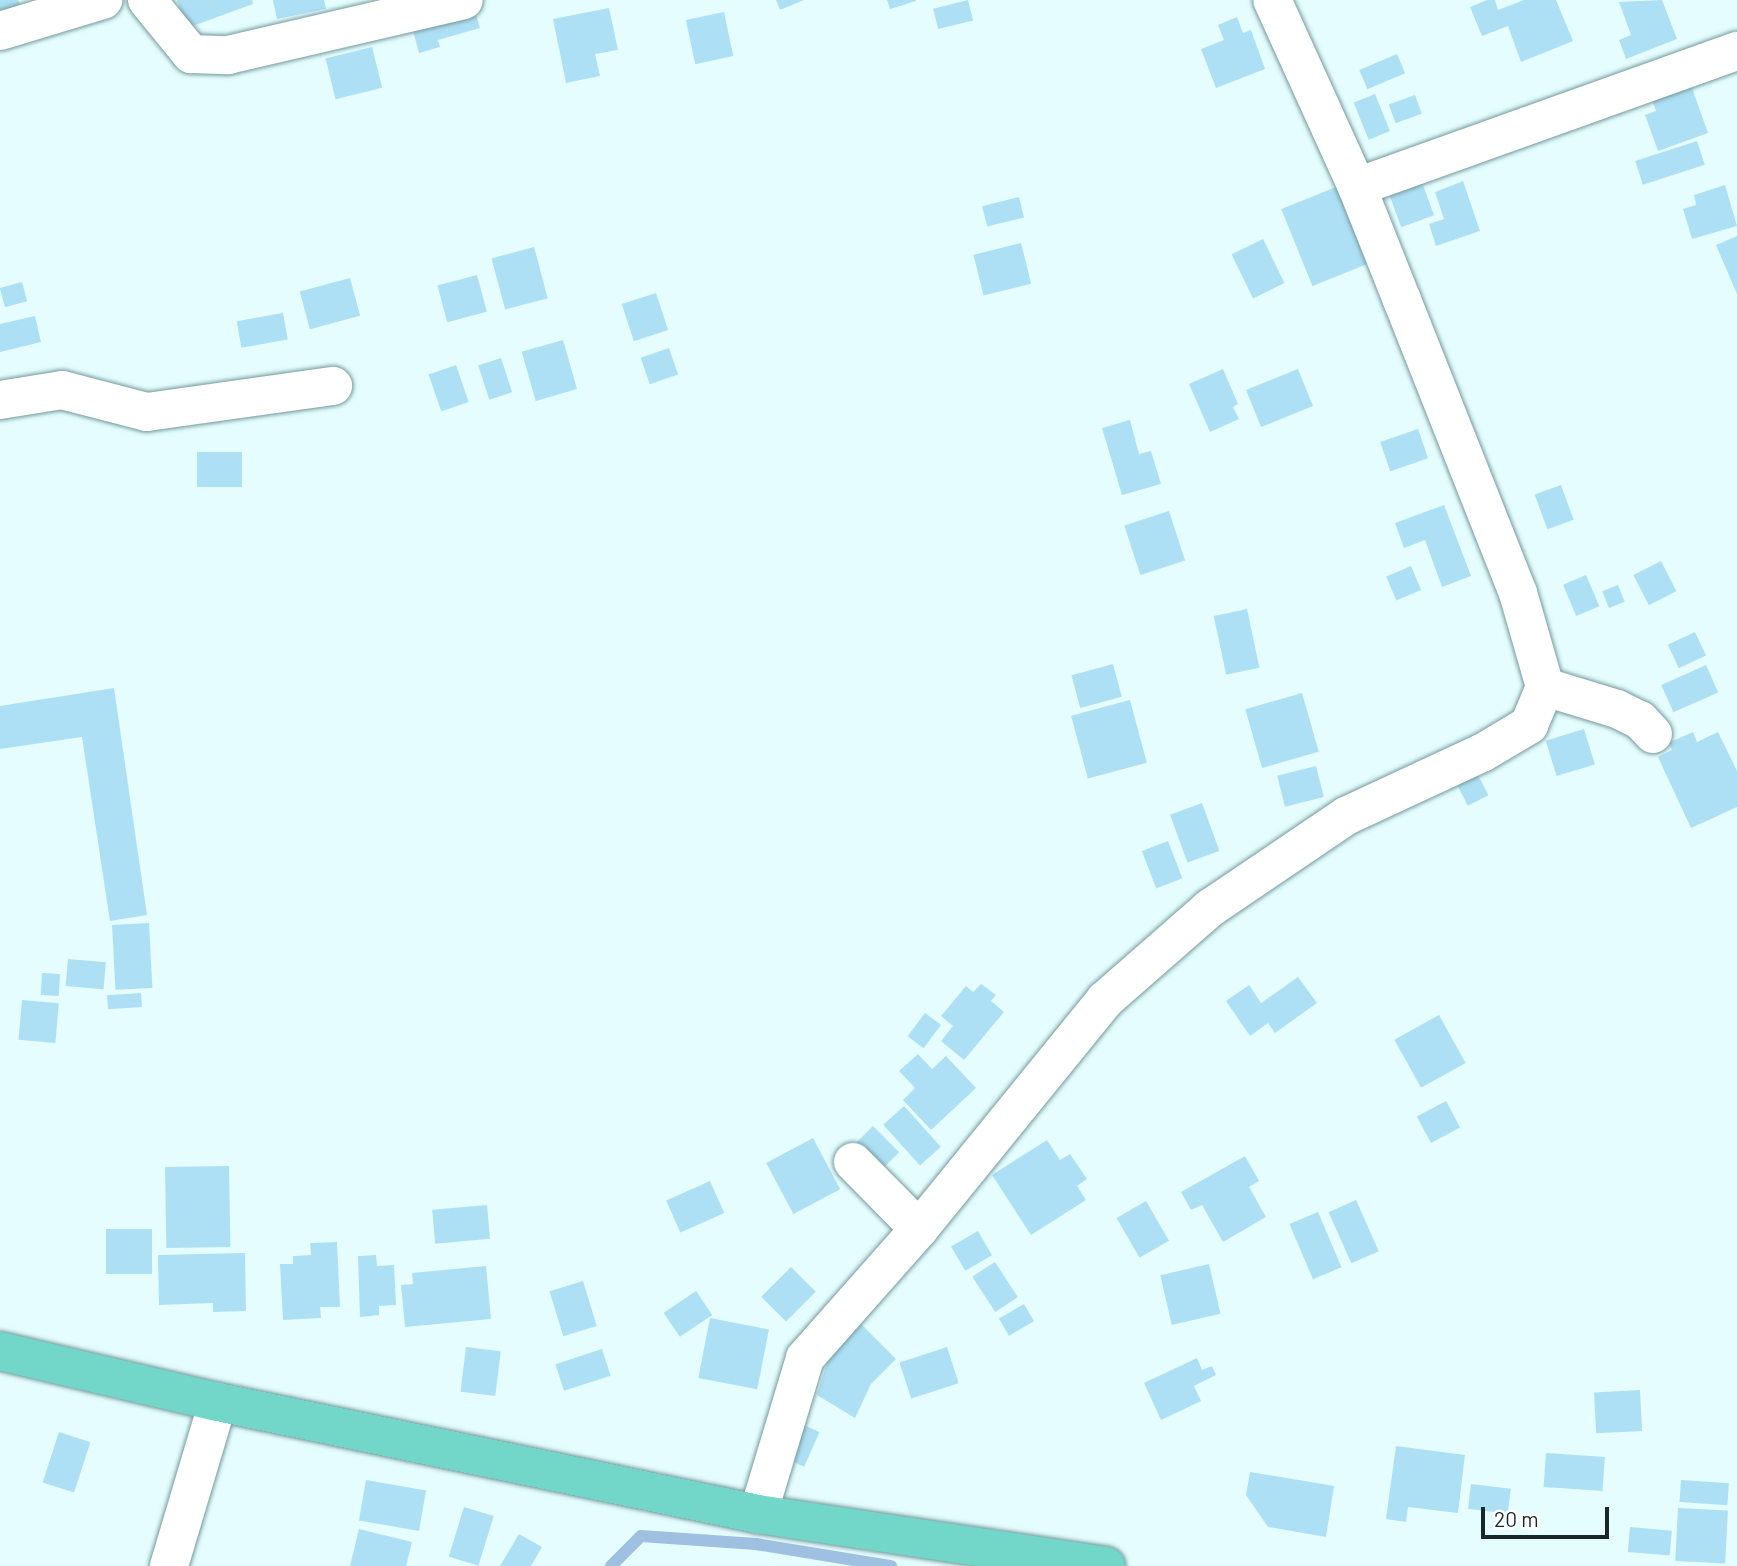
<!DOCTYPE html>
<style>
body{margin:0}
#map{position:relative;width:1737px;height:1566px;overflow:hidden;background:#e5fdfe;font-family:Barlow,sans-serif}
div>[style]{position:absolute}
.stream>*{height:12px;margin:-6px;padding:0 6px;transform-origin:6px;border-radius:6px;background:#9fc0e1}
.building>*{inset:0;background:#aee0f5;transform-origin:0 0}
.roads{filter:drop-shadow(0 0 2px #74999c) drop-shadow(0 0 2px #74999c)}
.minor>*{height:38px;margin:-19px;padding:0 19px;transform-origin:19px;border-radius:19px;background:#fff}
.major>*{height:38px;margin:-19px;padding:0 19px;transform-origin:19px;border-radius:19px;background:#72d7c9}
span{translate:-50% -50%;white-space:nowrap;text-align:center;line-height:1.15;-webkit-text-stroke:7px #fff;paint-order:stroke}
.scale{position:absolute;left:1481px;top:1507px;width:128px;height:32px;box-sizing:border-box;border:4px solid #182829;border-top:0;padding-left:9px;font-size:21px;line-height:24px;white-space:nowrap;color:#182829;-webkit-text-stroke:5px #fff;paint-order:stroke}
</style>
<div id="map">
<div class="stream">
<div style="left:611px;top:1566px;width:42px;rotate:-45deg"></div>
<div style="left:641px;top:1536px;width:115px;rotate:4deg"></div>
<div style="left:756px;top:1544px;width:137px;rotate:9.3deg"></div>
</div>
<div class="building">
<div style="clip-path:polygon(0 0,18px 0,20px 4px,0 15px)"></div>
<div style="clip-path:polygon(177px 0,252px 0,253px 4px,187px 28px)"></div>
<div style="clip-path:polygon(273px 0,324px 0,326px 9px,277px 19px)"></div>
<div style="clip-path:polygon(776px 0,804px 0,780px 10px)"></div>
<div style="clip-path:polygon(887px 0,916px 0,916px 1px,890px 9px)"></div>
<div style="left:968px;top:0;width:21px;height:36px;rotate:76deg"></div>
<div style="clip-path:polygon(1487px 0,1495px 0,1498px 10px,1524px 0,1556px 0,1573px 41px,1521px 62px,1508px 26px,1482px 36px,1470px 7px)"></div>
<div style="clip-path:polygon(1662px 0,1677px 39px,1626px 59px,1619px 40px,1631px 35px,1619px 2px)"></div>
<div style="clip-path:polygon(609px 8px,618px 50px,595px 54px,600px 76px,566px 83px,553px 19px)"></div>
<div style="clip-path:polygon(475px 11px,480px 28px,438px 40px,440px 47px,419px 53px,411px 23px)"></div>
<div style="left:724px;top:12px;width:45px;height:39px;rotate:78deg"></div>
<div style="clip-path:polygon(1237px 17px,1243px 33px,1251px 30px,1265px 69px,1216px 88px,1201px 49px,1224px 40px,1218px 25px)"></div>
<div style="left:372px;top:47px;width:42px;height:48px;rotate:76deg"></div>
<div style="left:1397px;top:54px;width:21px;height:41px;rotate:67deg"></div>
<div style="clip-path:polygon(1688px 77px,1708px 133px,1658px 151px,1645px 115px,1656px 111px,1649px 91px)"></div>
<div style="left:1375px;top:94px;width:40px;height:23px;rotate:68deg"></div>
<div style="left:1415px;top:95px;width:20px;height:28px;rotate:70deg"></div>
<div style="left:1697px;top:141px;width:25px;height:65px;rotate:72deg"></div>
<div style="left:1419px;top:174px;width:44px;height:35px;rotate:70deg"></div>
<div style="clip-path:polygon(1463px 181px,1480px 231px,1436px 246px,1429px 224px,1444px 219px,1435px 192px)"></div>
<div style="clip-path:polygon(1725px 185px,1737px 226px,1692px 239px,1683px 209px,1696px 205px,1694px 195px)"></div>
<div style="left:1336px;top:187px;width:83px;height:59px;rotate:68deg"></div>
<div style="left:1019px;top:197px;width:21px;height:38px;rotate:76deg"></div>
<div style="clip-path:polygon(1737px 236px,1737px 294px,1716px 245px)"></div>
<div style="left:1263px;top:239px;width:49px;height:35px;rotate:64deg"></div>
<div style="left:1021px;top:243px;width:42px;height:49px;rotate:76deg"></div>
<div style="left:534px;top:247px;width:53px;height:44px;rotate:75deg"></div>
<div style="left:477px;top:275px;width:38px;height:41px;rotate:75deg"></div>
<div style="left:350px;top:278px;width:39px;height:52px;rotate:75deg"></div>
<div style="left:22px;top:282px;width:20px;height:23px;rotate:75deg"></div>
<div style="left:656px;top:293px;width:39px;height:36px;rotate:72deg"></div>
<div style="left:283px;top:313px;width:27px;height:47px;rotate:80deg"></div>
<div style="clip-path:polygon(35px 316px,41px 342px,0 352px,0 324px)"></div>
<div style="left:563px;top:340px;width:51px;height:43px;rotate:74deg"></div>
<div style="left:669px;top:348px;width:28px;height:30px;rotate:71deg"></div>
<div style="left:501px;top:358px;width:36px;height:24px;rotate:72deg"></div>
<div style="left:456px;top:365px;width:39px;height:29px;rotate:71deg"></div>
<div style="clip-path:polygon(1223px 369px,1238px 404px,1233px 407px,1239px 419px,1210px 432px,1189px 384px)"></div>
<div style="left:1298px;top:369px;width:40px;height:56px;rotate:68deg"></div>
<div style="clip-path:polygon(1130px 420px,1139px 454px,1151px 451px,1161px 484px,1122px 495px,1102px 428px)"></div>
<div style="left:1418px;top:429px;width:31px;height:40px;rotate:71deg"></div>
<div style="left:242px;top:452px;width:35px;height:45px;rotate:90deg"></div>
<div style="left:1561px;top:485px;width:37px;height:28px;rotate:70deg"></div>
<div style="clip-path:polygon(1444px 505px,1471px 576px,1442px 587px,1425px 540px,1404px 548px,1395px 523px)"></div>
<div style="left:1169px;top:511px;width:52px;height:47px;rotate:72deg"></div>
<div style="left:1661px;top:561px;width:34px;height:31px;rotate:63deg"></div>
<div style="left:1411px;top:566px;width:26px;height:27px;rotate:67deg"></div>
<div style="left:1586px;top:575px;width:34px;height:25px;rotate:67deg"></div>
<div style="left:1618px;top:585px;width:18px;height:17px;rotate:68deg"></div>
<div style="left:1247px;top:609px;width:60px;height:34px;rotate:78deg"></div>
<div style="left:1695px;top:632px;width:26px;height:30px;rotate:65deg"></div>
<div style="left:1113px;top:664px;width:34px;height:43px;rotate:75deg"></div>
<div style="left:1706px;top:665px;width:30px;height:49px;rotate:66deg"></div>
<div style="clip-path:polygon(114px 688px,147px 915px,110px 921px,82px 737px,0 749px,0 706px)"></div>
<div style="left:1302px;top:693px;width:61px;height:59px;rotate:74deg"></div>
<div style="left:1130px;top:700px;width:65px;height:61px;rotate:75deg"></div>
<div style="left:1584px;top:729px;width:37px;height:40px;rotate:73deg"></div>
<div style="clip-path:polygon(1693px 732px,1697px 742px,1718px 732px,1737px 771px,1737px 807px,1691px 828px,1658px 757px,1672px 750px,1668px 743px)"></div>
<div style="left:1316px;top:766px;width:32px;height:40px;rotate:76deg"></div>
<div style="left:1477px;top:773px;width:25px;height:23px;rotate:63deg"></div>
<div style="left:1202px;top:803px;width:51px;height:34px;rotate:70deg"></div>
<div style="left:1168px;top:841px;width:40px;height:28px;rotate:69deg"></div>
<div style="left:149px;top:923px;width:65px;height:37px;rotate:87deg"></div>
<div style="left:68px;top:959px;width:38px;height:27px;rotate:5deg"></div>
<div style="left:42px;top:973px;width:18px;height:22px;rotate:3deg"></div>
<div style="clip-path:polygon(1298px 977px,1317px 1003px,1275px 1033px,1268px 1023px,1250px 1036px,1226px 1001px,1249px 985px,1261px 1003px)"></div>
<div style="clip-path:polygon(981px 984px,996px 995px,991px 1001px,1004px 1012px,964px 1060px,941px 1041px,953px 1026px,941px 1016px,966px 986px,973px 992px)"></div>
<div style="left:141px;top:993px;width:14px;height:34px;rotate:86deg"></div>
<div style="left:22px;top:1000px;width:37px;height:40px;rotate:5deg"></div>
<div style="left:925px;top:1013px;width:20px;height:29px;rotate:37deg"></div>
<div style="left:1439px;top:1015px;width:55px;height:51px;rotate:61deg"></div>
<div style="clip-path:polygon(918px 1054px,932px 1069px,946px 1056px,976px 1088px,931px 1130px,903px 1100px,915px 1088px,899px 1071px)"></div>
<div style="left:1446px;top:1101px;width:30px;height:33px;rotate:62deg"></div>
<div style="left:904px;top:1106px;width:55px;height:28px;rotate:48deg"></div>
<div style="left:873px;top:1126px;width:37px;height:31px;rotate:45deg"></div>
<div style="left:813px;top:1138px;width:58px;height:53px;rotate:62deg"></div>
<div style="clip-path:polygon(1047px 1140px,1060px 1160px,1070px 1154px,1087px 1179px,1077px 1186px,1086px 1200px,1031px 1235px,992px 1175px)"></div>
<div style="clip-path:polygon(1245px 1156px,1259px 1181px,1249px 1187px,1266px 1217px,1223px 1242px,1202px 1205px,1191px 1210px,1181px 1192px)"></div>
<div style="left:229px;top:1166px;width:81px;height:64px;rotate:89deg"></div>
<div style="left:710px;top:1181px;width:35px;height:48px;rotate:66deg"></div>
<div style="left:1356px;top:1200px;width:56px;height:30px;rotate:66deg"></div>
<div style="left:1146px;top:1201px;width:46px;height:34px;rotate:60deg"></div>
<div style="left:487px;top:1205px;width:34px;height:55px;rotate:85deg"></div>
<div style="left:1318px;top:1212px;width:60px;height:31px;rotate:67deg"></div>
<div style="left:106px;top:1229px;width:46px;height:45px"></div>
<div style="left:978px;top:1231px;width:28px;height:31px;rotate:60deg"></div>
<div style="clip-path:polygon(337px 1242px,340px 1307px,320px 1307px,321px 1318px,283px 1320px,280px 1264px,293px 1264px,293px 1256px,311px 1255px,310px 1243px)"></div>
<div style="clip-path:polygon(245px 1253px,246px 1311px,213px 1312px,213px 1303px,159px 1305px,158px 1255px)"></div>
<div style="clip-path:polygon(376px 1255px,377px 1266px,394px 1265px,396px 1305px,379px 1306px,379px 1315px,360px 1317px,358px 1256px)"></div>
<div style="left:995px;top:1262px;width:42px;height:27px;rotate:57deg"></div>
<div style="left:1209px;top:1264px;width:51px;height:50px;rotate:77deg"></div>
<div style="clip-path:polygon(486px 1266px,491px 1319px,405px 1327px,401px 1285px,413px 1284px,412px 1273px)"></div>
<div style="left:791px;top:1267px;width:35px;height:42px;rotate:45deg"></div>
<div style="left:583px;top:1281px;width:47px;height:35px;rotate:73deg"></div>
<div style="left:696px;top:1291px;width:29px;height:39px;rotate:56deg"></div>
<div style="left:1024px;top:1304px;width:20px;height:29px;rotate:60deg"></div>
<div style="left:710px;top:1318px;width:60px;height:61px;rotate:11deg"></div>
<div style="clip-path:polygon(861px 1324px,896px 1359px,871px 1384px,855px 1418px,817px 1395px,828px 1360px)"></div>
<div style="left:466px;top:1347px;width:35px;height:45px;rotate:7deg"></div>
<div style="left:947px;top:1347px;width:38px;height:50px;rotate:72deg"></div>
<div style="left:602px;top:1349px;width:28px;height:49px;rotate:72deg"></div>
<div style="clip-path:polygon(1197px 1358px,1202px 1370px,1212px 1366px,1216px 1375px,1194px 1386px,1201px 1401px,1161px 1420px,1144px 1383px)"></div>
<div style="left:1640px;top:1390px;width:41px;height:46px;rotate:87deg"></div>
<div style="left:804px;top:1425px;width:17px;height:38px;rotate:24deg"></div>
<div style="left:59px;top:1432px;width:33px;height:53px;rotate:18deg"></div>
<div style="clip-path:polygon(1396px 1446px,1465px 1455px,1458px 1513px,1408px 1507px,1406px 1522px,1386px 1519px)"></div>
<div style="left:1546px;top:1453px;width:59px;height:34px;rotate:4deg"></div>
<div style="clip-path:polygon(1250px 1472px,1334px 1486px,1326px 1537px,1268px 1527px,1246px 1495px)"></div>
<div style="left:366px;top:1480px;width:61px;height:41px;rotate:10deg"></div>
<div style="left:1681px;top:1480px;width:48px;height:22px;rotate:4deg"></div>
<div style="left:1471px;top:1484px;width:40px;height:25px;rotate:7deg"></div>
<div style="left:464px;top:1507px;width:31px;height:52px;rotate:17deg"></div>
<div style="left:1678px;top:1508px;width:50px;height:53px;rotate:3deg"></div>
<div style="left:1630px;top:1527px;width:42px;height:25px;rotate:5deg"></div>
<div style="clip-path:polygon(359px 1529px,412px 1542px,406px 1566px,350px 1566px)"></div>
<div style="clip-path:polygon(519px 1534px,542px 1547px,531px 1566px,500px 1566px)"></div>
</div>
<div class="roads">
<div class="minor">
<div style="left:147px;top:0;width:70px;rotate:50.8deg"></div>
<div style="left:191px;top:54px;width:37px;rotate:2deg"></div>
<div style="left:228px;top:55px;width:242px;rotate:-13.1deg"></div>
<div style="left:0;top:31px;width:108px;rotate:-16.8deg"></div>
<div style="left:1357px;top:187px;width:404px;rotate:-19.7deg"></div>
<div style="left:0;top:400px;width:63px;rotate:-9.2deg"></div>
<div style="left:62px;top:390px;width:88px;rotate:14.5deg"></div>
<div style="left:147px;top:412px;width:188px;rotate:-8deg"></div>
<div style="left:1545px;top:687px;width:75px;rotate:17deg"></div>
<div style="left:1617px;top:709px;width:25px;rotate:26deg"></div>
<div style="left:1640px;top:720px;width:19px;rotate:47deg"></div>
<div style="left:853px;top:1162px;width:94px;rotate:45.4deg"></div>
<div style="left:758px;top:1514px;width:163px;rotate:-73.2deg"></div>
<div style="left:805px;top:1358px;width:172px;rotate:-48.5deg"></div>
<div style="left:919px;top:1229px;width:295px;rotate:-50.9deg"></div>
<div style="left:1105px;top:1000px;width:140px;rotate:-41.2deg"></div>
<div style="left:1210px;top:908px;width:164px;rotate:-34.1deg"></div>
<div style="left:1346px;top:816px;width:150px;rotate:-24.9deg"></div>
<div style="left:1482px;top:753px;width:55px;rotate:-30.8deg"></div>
<div style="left:1529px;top:725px;width:41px;rotate:-67.2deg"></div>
<div style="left:1545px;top:687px;width:98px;rotate:-106deg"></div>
<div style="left:1518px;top:593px;width:315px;rotate:-111.6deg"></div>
<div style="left:1402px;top:300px;width:122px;rotate:-111.7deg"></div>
<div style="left:1357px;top:187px;width:205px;rotate:-114.4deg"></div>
<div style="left:169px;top:1566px;width:171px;rotate:-73.4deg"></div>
</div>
<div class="major">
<div style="left:0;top:1351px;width:224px;rotate:13.2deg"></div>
<div style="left:218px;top:1402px;width:551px;rotate:11.72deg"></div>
<div style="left:758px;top:1514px;width:352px;rotate:8.5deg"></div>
</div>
</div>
<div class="scale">20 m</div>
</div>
